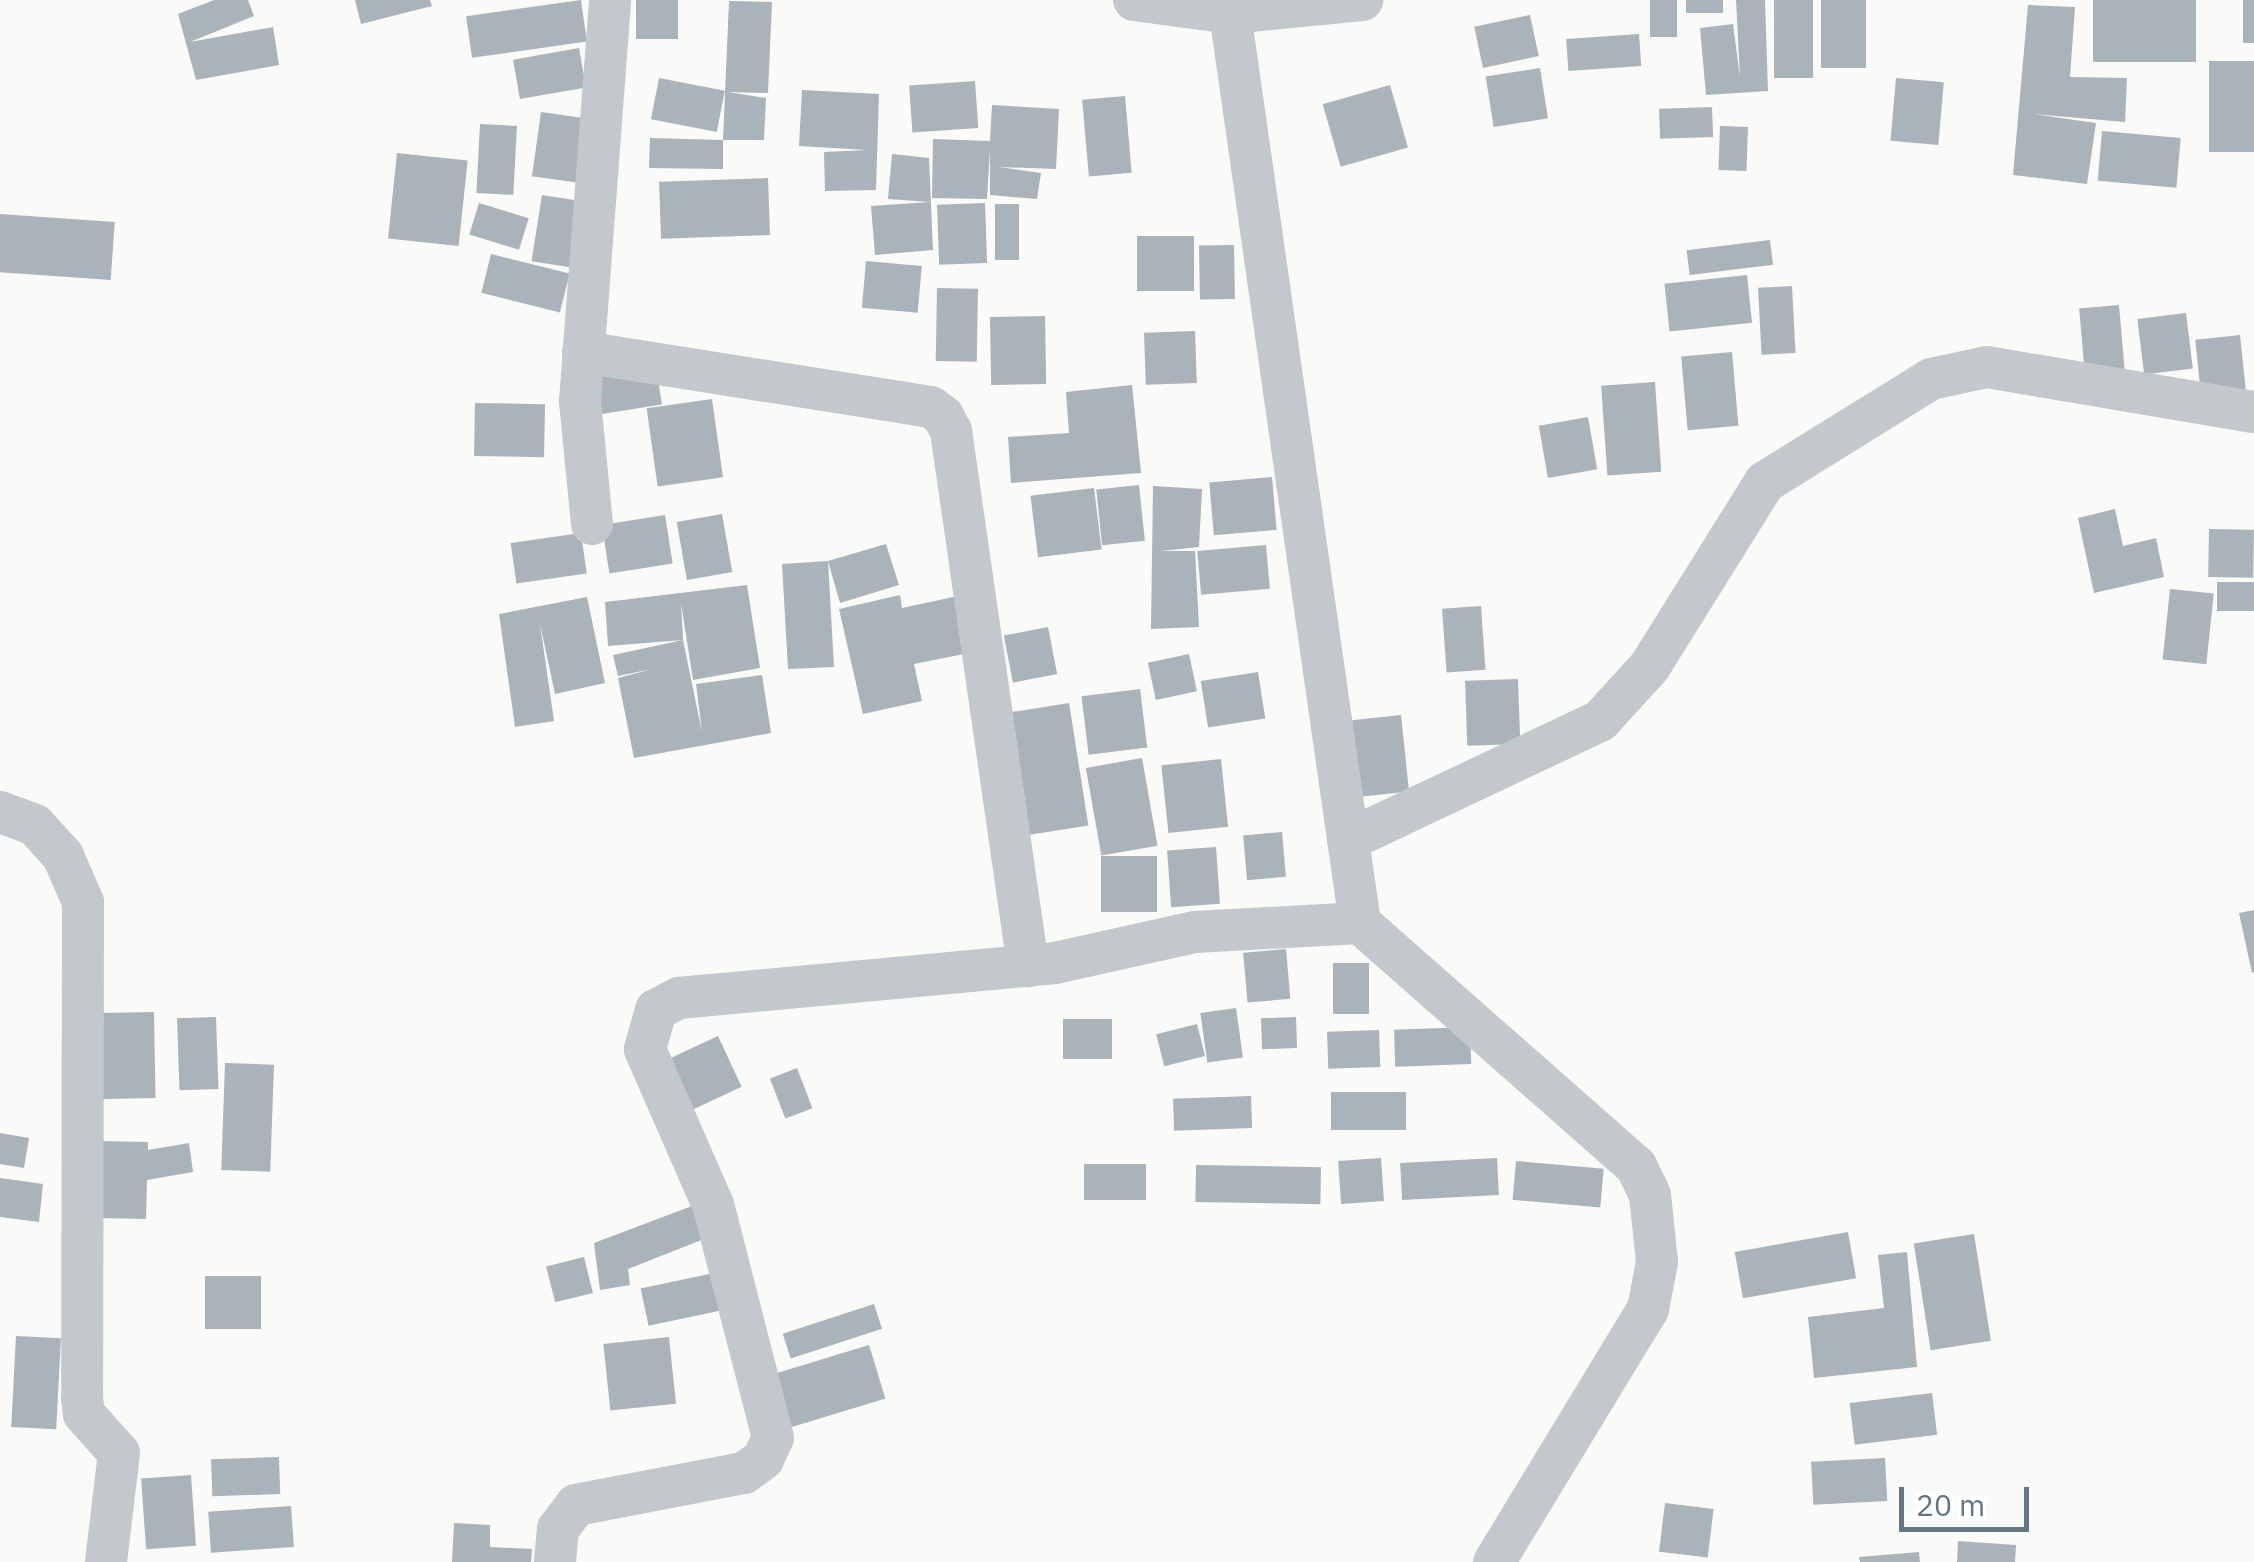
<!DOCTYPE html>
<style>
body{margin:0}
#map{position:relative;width:2254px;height:1562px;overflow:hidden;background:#fafaf8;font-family:"IBM Plex Sans",sans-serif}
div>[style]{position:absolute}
.building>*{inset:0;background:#aab3b9;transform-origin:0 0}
.minor>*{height:42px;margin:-21px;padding:0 21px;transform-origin:21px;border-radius:21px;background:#c3c8cc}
span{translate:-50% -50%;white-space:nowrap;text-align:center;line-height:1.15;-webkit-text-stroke:10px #fff;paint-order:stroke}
.scale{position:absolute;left:1899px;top:1487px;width:130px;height:45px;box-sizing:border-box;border:5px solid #657683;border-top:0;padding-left:12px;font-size:30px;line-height:35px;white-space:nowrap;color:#657683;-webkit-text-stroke:8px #fff;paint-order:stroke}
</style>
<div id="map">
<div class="building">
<div style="clip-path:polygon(214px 0,248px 0,254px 16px,190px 42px,273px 27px,279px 65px,196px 80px,178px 14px)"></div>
<div style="clip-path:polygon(355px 0,430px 0,432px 6px,361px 24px)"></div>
<div style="left:581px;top:0;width:42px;height:116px;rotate:82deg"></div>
<div style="left:636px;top:0;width:42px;height:39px"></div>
<div style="left:1650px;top:0;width:27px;height:37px"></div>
<div style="left:1686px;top:0;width:37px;height:13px"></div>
<div style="clip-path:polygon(1736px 0,1765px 0,1768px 91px,1706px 95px,1700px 28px,1733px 24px,1740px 78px)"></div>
<div style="left:1774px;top:0;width:39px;height:78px"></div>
<div style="left:1821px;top:0;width:45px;height:68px"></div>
<div style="left:2093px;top:0;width:103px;height:62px"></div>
<div style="left:2243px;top:0;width:11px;height:43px"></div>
<div style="clip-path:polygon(729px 1px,772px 2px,768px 93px,728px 92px,766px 98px,764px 140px,723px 140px,723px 169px,649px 168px,650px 138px,723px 140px)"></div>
<div style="clip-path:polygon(2028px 5px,2075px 7px,2070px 77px,2127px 78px,2125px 122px,2033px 114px,2096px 123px,2087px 184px,2013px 175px)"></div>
<div style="left:1530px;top:15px;width:42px;height:57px;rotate:78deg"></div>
<div style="left:1639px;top:34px;width:32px;height:73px;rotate:86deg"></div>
<div style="left:579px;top:48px;width:40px;height:67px;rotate:80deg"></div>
<div style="left:2254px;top:61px;width:91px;height:45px;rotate:90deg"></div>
<div style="left:1540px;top:68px;width:51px;height:55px;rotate:81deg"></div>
<div style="left:659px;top:78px;width:67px;height:42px;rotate:11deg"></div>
<div style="left:1896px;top:78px;width:48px;height:63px;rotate:5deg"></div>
<div style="left:975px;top:81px;width:47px;height:66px;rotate:86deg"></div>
<div style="left:1390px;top:85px;width:65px;height:70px;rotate:74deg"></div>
<div style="clip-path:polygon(802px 90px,879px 94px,876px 190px,825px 191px,824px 152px,867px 150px,799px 146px)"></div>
<div style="left:1125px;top:96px;width:77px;height:43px;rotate:85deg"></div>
<div style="clip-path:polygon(992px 105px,1059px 109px,1056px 169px,999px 167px,1041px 173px,1037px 199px,990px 195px,990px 149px,987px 199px,932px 198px,933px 139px,990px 141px)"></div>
<div style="left:1712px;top:107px;width:30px;height:53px;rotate:88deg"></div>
<div style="left:541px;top:112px;width:52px;height:65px;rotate:8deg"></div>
<div style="left:480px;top:124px;width:37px;height:69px;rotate:3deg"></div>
<div style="left:1720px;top:126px;width:28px;height:44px;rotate:2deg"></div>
<div style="left:2102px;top:131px;width:79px;height:50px;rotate:5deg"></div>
<div style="left:397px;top:153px;width:71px;height:86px;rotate:6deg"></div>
<div style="clip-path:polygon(892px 154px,929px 158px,933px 250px,875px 255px,871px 206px,930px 202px,888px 199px)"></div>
<div style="left:768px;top:178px;width:57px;height:109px;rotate:88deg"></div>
<div style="left:542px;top:195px;width:39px;height:67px;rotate:9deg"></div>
<div style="left:479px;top:203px;width:52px;height:33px;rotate:17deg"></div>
<div style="left:985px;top:203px;width:60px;height:48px;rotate:88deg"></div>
<div style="left:1019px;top:204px;width:56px;height:24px;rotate:90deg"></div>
<div style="left:0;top:214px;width:115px;height:58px;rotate:4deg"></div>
<div style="left:1137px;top:236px;width:57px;height:55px"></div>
<div style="left:1770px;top:240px;width:25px;height:84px;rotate:83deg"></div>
<div style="left:1234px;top:245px;width:54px;height:35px;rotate:89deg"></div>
<div style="left:491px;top:254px;width:81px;height:40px;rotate:14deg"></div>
<div style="left:866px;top:261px;width:56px;height:47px;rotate:5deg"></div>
<div style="left:1747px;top:275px;width:48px;height:83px;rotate:84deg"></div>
<div style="left:1792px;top:286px;width:67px;height:34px;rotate:87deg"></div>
<div style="left:937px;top:288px;width:41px;height:73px;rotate:1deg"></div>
<div style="left:2119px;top:305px;width:67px;height:40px;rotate:85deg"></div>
<div style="left:2186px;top:313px;width:56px;height:49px;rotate:83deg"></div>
<div style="left:1045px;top:316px;width:68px;height:55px;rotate:89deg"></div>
<div style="left:1195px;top:331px;width:52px;height:51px;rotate:88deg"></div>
<div style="left:2240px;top:335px;width:59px;height:45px;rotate:84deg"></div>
<div style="left:1732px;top:352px;width:74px;height:51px;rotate:85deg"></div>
<div style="left:656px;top:367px;width:38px;height:69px;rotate:81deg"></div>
<div style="left:1655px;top:382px;width:90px;height:54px;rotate:86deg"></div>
<div style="clip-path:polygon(1132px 385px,1141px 473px,1011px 483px,1008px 437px,1069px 433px,1066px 392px)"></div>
<div style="left:712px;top:399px;width:79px;height:66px;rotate:82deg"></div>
<div style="left:475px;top:403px;width:70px;height:53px;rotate:1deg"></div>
<div style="left:1588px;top:417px;width:53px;height:50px;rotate:80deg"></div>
<div style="left:1272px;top:477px;width:53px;height:63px;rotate:85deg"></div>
<div style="left:1139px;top:485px;width:56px;height:43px;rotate:84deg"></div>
<div style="clip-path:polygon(1153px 486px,1202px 489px,1199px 547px,1161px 551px,1195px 551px,1199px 627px,1151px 629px)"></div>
<div style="left:1094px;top:488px;width:62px;height:64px;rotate:83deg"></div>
<div style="clip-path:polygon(2115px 509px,2123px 546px,2156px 538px,2164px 577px,2094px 593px,2078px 518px)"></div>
<div style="left:722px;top:514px;width:59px;height:46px;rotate:80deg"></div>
<div style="left:665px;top:515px;width:49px;height:64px;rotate:81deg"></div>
<div style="left:2209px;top:529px;width:45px;height:48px;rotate:1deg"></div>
<div style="left:581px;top:533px;width:41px;height:71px;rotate:82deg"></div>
<div style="clip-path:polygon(886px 544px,899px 585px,840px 603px,828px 561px,834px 667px,788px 669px,782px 564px,828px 561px)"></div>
<div style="left:1266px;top:545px;width:44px;height:69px;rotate:85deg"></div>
<div style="left:2254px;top:582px;width:29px;height:37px;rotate:90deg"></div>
<div style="clip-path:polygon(747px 585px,760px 668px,693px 680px,681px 603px,683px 640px,702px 732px,696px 684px,762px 675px,771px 733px,634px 758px,618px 678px,652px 669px,618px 676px,613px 655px,683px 640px,608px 646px,605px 602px)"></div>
<div style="left:2170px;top:589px;width:44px;height:71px;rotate:6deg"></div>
<div style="clip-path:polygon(900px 595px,902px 608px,958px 596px,969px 653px,914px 664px,922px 701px,863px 714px,839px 609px)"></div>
<div style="clip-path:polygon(587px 597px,605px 683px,555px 694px,540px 624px,554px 721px,515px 727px,499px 614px)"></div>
<div style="left:1481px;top:606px;width:64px;height:39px;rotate:86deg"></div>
<div style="left:1048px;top:627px;width:48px;height:45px;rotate:79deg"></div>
<div style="left:1189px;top:654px;width:38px;height:42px;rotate:78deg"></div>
<div style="left:1258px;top:672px;width:47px;height:58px;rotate:81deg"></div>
<div style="left:1518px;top:679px;width:65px;height:53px;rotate:88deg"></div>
<div style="left:1140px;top:689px;width:59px;height:59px;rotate:83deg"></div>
<div style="left:1069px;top:703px;width:124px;height:61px;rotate:81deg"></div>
<div style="left:1401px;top:715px;width:77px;height:54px;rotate:84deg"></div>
<div style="left:1142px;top:758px;width:89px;height:57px;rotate:80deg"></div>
<div style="left:1221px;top:759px;width:68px;height:60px;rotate:84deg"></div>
<div style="left:1282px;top:832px;width:45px;height:39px;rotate:85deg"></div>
<div style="left:1216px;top:847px;width:57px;height:49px;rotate:86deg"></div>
<div style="left:1157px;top:856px;width:56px;height:56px;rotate:90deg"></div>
<div style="clip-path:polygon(2254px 910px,2254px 972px,2252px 973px,2239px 913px)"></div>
<div style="left:1286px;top:949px;width:50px;height:43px;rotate:85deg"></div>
<div style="left:1333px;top:963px;width:36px;height:51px"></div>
<div style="left:1236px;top:1008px;width:50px;height:36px;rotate:82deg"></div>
<div style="left:154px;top:1012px;width:86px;height:53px;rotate:89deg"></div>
<div style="left:216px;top:1017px;width:72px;height:39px;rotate:88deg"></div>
<div style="left:1296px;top:1017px;width:31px;height:35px;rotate:88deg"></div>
<div style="left:1112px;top:1019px;width:40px;height:49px;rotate:90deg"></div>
<div style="left:1197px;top:1024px;width:33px;height:42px;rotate:76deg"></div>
<div style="left:1470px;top:1027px;width:37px;height:76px;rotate:88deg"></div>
<div style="left:1379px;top:1030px;width:37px;height:52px;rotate:88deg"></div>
<div style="left:718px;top:1036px;width:56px;height:61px;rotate:65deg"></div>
<div style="left:225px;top:1063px;width:49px;height:107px;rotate:2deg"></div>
<div style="left:797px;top:1068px;width:43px;height:29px;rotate:69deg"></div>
<div style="left:1406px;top:1092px;width:38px;height:75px;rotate:90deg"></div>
<div style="left:1251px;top:1096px;width:32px;height:78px;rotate:88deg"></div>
<div style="clip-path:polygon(0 1133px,29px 1138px,24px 1168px,0 1164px)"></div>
<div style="clip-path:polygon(98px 1141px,148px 1142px,148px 1150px,189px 1143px,193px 1172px,147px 1180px,146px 1219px,96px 1218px)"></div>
<div style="left:1381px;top:1158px;width:43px;height:43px;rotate:86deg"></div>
<div style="left:1497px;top:1158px;width:37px;height:97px;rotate:87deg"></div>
<div style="left:1516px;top:1161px;width:88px;height:39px;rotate:5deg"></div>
<div style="left:1084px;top:1164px;width:62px;height:36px"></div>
<div style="left:1196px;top:1165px;width:125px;height:37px;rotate:1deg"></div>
<div style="clip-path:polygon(0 1178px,43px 1184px,39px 1222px,0 1217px)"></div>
<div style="clip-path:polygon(692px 1206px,704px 1239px,628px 1269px,630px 1285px,600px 1290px,594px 1243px)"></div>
<div style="left:1848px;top:1232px;width:47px;height:115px;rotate:80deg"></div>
<div style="left:1974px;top:1234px;width:108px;height:61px;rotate:81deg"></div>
<div style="clip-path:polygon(1907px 1252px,1917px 1367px,1814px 1378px,1808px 1317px,1884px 1308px,1878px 1255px)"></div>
<div style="left:584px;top:1257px;width:37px;height:39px;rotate:76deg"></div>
<div style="left:714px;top:1273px;width:38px;height:75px;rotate:78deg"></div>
<div style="left:205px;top:1276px;width:56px;height:53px"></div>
<div style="left:874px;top:1304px;width:26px;height:96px;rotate:72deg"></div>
<div style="left:16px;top:1336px;width:45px;height:91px;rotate:3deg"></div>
<div style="left:669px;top:1337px;width:67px;height:66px;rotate:84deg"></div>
<div style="left:869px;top:1345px;width:56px;height:102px;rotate:73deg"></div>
<div style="left:1932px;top:1393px;width:42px;height:83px;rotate:83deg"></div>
<div style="left:279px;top:1457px;width:37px;height:68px;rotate:88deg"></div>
<div style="left:1885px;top:1458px;width:43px;height:74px;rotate:87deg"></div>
<div style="left:191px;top:1475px;width:71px;height:50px;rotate:86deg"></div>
<div style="left:1665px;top:1503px;width:49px;height:49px;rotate:7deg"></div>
<div style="left:291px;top:1506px;width:41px;height:83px;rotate:86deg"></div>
<div style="clip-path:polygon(454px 1523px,490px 1525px,490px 1547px,532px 1549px,531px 1562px,452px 1562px)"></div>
<div style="clip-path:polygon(1958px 1541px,2016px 1545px,2015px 1562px,1957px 1562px)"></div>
<div style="clip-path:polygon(1919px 1552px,1920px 1562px,1860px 1562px,1859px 1557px)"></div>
</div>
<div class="minor">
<div style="left:1134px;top:0;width:97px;rotate:7.7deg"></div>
<div style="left:1230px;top:13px;width:133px;rotate:-5.6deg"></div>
<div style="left:1230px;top:13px;width:919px;rotate:81.87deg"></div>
<div style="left:1360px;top:923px;width:368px;rotate:41.4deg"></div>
<div style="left:1636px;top:1166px;width:32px;rotate:64deg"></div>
<div style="left:1650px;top:1195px;width:67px;rotate:84deg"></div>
<div style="left:1657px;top:1262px;width:48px;rotate:100.8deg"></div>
<div style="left:1648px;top:1309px;width:296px;rotate:121.3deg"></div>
<div style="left:583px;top:352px;width:352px;rotate:9deg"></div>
<div style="left:931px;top:407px;width:15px;rotate:37deg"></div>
<div style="left:943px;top:416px;width:17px;rotate:62deg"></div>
<div style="left:951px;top:431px;width:541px;rotate:81.81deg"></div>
<div style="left:592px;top:524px;width:124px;rotate:-95.6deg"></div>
<div style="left:580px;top:401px;width:402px;rotate:-85.7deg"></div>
<div style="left:0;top:812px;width:37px;rotate:20deg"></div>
<div style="left:35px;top:825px;width:42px;rotate:47.9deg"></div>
<div style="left:63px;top:856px;width:50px;rotate:66.5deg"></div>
<div style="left:83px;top:902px;width:496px;rotate:90.1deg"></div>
<div style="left:82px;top:1398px;width:16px;rotate:83deg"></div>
<div style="left:84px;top:1414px;width:52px;rotate:48.1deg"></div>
<div style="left:119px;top:1453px;width:110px;rotate:96.8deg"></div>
<div style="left:1348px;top:840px;width:279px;rotate:-25.3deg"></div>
<div style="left:1600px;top:721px;width:74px;rotate:-47.7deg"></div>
<div style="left:1650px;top:666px;width:217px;rotate:-58deg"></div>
<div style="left:1765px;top:482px;width:195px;rotate:-31.8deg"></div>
<div style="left:1931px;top:379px;width:57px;rotate:-12.1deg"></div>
<div style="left:1987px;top:367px;width:271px;rotate:9.6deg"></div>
<div style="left:555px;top:1562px;width:33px;rotate:-85deg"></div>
<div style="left:558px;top:1529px;width:30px;rotate:-53deg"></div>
<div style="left:576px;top:1505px;width:171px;rotate:-10.8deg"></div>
<div style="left:744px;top:1473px;width:24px;rotate:-36deg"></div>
<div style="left:763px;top:1459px;width:23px;rotate:-65deg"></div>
<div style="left:773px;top:1438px;width:241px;rotate:-104.4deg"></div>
<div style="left:713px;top:1205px;width:170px;rotate:-113.6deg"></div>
<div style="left:645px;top:1049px;width:41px;rotate:-74.2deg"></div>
<div style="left:656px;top:1010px;width:26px;rotate:-28deg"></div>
<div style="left:679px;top:998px;width:378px;rotate:-5.3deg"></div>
<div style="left:1055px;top:963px;width:143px;rotate:-12.5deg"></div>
<div style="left:1195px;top:932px;width:165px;rotate:-3.1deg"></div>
</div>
<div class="scale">20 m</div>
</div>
